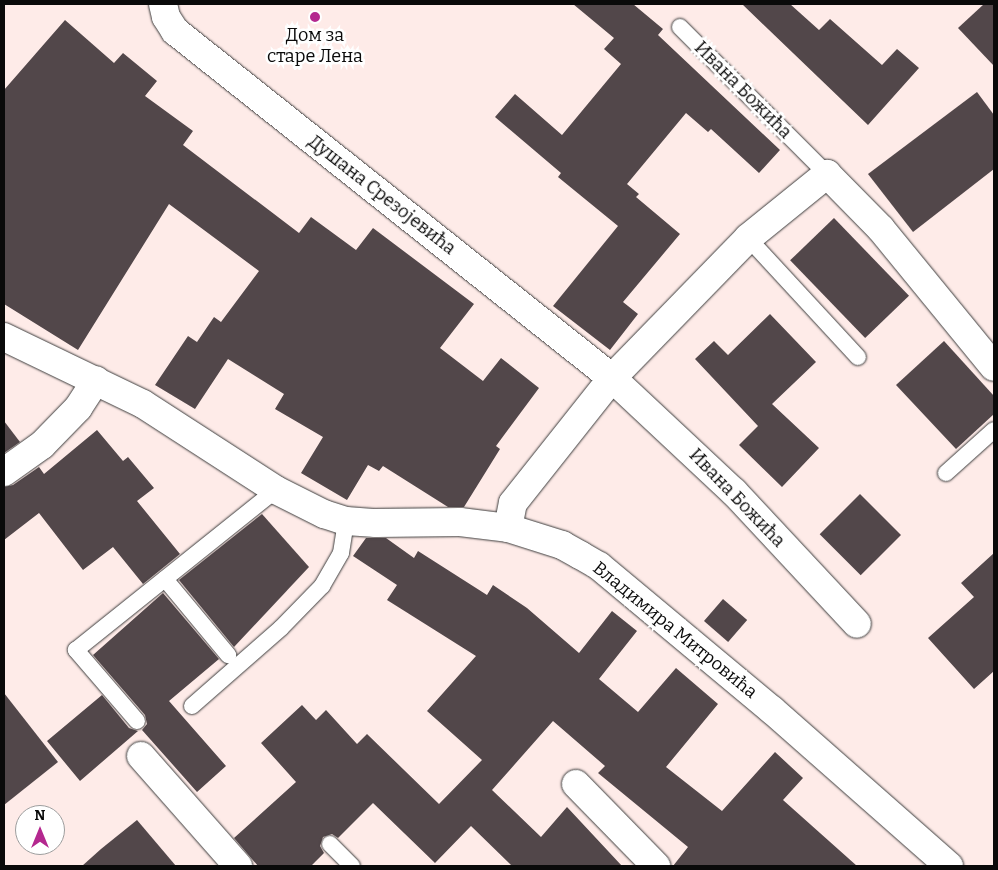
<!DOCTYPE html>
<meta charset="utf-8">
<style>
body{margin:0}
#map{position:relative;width:998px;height:870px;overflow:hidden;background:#feebe8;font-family:Bitter,serif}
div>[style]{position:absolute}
.building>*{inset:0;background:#52474a;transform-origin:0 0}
.roads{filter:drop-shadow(0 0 1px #3d3d3d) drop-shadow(0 0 1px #3d3d3d)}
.service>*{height:16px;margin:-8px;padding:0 8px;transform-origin:8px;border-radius:8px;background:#fff}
.minor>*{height:28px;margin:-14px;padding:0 14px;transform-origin:14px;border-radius:14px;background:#fff}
.dots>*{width:14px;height:14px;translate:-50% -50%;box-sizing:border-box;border:2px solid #fff;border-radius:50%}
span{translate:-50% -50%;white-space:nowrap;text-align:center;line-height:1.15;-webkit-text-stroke:5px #fff;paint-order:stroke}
.poi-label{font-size:18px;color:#0a0a0a}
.street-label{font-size:18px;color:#0a0a0a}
.frame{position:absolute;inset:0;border:5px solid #0a0a0a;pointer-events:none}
.north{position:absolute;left:15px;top:805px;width:50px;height:50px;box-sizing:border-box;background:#fff;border:1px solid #9d9d9d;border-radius:50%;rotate:0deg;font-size:14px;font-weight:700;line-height:20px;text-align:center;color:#0a0a0a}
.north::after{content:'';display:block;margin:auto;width:18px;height:22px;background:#b4288f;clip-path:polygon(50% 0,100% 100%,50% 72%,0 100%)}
</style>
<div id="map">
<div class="building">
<div style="clip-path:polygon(573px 4px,633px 4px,663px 29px,658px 35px,780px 150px,759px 173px,711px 129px,708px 132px,686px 113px,627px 184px,639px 194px,636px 197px,680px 234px,623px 302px,638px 314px,610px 350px,553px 306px,618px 226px,558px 177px,561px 173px,495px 117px,515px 94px,562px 135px,621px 64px,604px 49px,614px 38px)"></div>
<div style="clip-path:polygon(742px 4px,790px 4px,819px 30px,830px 19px,882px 65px,897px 49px,919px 68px,868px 125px)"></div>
<div style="clip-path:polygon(984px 4px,994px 4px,994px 66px,958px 28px)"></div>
<div style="clip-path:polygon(65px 20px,114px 63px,123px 53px,157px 81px,145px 96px,193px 131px,183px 145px,299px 233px,311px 217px,356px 250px,373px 228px,474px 304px,440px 348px,483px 381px,501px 358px,539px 388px,496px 446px,500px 449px,464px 507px,448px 507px,383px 466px,379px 471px,368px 465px,347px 500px,301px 473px,323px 437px,275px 409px,284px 394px,228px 359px,195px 409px,155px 385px,188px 336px,197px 342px,214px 317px,221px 322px,259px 271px,169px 204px,78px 350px,4px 304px,4px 90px)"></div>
<div style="clip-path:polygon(977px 92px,994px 115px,994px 169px,913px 232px,868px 174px)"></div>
<div style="left:834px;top:218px;width:108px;height:61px;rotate:46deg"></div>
<div style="clip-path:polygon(770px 314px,816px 362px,772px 404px,819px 448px,782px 487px,739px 445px,758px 426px,695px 359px,714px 341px,728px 355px)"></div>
<div style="clip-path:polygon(944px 341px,994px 396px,994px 414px,956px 449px,896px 385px)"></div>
<div style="clip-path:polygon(4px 421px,20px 442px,4px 453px)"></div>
<div style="clip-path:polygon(97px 430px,123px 461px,128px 457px,154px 488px,137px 501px,180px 554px,143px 584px,113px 547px,83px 570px,39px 513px,4px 540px,4px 487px,13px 485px,39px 467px,44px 474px)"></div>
<div style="left:860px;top:494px;width:58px;height:57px;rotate:45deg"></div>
<div style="clip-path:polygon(262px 514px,309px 567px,234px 647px,179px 580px)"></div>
<div style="clip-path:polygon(366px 538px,386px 538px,414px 558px,418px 551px,487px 595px,493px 585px,527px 608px,579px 653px,612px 611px,637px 631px,599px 679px,638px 712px,676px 668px,718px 704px,666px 767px,722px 811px,775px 752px,803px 778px,783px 800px,857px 866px,673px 866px,688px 847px,598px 773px,605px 766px,553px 721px,492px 790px,541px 837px,567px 807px,622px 866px,512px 866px,471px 826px,435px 863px,373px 803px,338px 838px,332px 834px,323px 837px,320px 846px,324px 853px,311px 866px,258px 866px,234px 838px,296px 782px,261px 743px,302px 705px,316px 720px,326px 710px,357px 744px,367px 734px,439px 804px,482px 760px,427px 711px,476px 656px,387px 600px,397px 585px,353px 556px)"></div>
<div style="clip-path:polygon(994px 553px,994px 671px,974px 689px,928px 638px,974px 597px,961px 583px)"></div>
<div style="clip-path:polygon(163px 593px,219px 659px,169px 701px,226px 766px,197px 792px,142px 730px,147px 724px,145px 715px,93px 655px)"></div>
<div style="left:723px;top:599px;width:32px;height:29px;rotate:41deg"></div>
<div style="clip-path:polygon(4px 693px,58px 762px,4px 805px)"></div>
<div style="clip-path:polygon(102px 695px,129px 728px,138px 731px,80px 781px,47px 741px)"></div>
<div style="clip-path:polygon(137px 820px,176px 866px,82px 866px,101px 849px)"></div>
</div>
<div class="roads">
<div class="service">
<div style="left:680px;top:27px;width:208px;rotate:45deg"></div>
<div style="left:748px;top:238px;width:162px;rotate:47.3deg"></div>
<div style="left:946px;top:473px;width:64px;rotate:-41.9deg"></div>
<div style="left:165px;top:579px;width:99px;rotate:50.3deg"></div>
<div style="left:192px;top:706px;width:118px;rotate:-41.2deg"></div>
<div style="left:281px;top:628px;width:59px;rotate:-45.7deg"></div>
<div style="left:322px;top:586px;width:38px;rotate:-60deg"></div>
<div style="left:341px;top:553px;width:32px;rotate:-81deg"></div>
<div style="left:137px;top:721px;width:94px;rotate:-130.7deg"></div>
<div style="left:76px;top:650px;width:256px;rotate:-38.7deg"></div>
<div style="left:330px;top:844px;width:31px;rotate:45deg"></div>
</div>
<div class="minor">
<div style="left:163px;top:4px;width:13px;rotate:77deg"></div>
<div style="left:166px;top:17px;width:17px;rotate:57deg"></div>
<div style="left:175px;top:31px;width:558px;rotate:38.45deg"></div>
<div style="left:612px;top:378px;width:167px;rotate:43.1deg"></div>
<div style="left:734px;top:492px;width:180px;rotate:47deg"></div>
<div style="left:4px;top:337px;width:154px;rotate:25.7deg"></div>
<div style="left:143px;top:404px;width:158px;rotate:32.9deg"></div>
<div style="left:276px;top:490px;width:54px;rotate:26.6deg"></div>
<div style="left:324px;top:514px;width:23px;rotate:18deg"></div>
<div style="left:346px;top:521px;width:30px;rotate:4deg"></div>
<div style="left:376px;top:523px;width:84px;rotate:-0.7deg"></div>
<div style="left:460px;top:522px;width:48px;rotate:7.1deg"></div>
<div style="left:508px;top:528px;width:57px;rotate:17.5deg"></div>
<div style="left:562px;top:545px;width:21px;rotate:29deg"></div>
<div style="left:580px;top:555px;width:22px;rotate:30deg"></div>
<div style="left:599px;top:566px;width:225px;rotate:39.8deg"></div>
<div style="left:772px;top:710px;width:236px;rotate:41.4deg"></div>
<div style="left:4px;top:472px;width:47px;rotate:-35.4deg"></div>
<div style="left:42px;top:445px;width:52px;rotate:-45.8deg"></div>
<div style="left:78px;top:408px;width:33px;rotate:-57deg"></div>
<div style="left:508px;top:528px;width:25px;rotate:-79deg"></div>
<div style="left:513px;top:503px;width:159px;rotate:-51.6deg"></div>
<div style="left:612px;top:378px;width:195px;rotate:-45.8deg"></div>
<div style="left:748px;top:238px;width:102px;rotate:-39deg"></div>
<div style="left:827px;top:174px;width:77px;rotate:45.5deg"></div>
<div style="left:881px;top:229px;width:178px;rotate:50.7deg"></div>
<div style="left:141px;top:756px;width:147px;rotate:48.6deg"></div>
<div style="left:576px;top:784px;width:115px;rotate:45.7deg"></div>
</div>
</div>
<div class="dots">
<div style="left:315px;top:17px;background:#b4288f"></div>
</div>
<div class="poi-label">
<span style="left:315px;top:46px">Дом за<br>старе Лена</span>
</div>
<div class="street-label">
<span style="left:743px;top:90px;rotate:45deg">Ивана Божића</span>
<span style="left:382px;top:195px;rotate:38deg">Душана Срезојевића</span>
<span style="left:737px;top:498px;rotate:46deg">Ивана Божића</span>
<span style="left:675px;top:630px;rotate:39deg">Владимира Митровића</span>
</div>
<div class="frame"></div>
<div class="north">N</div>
</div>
